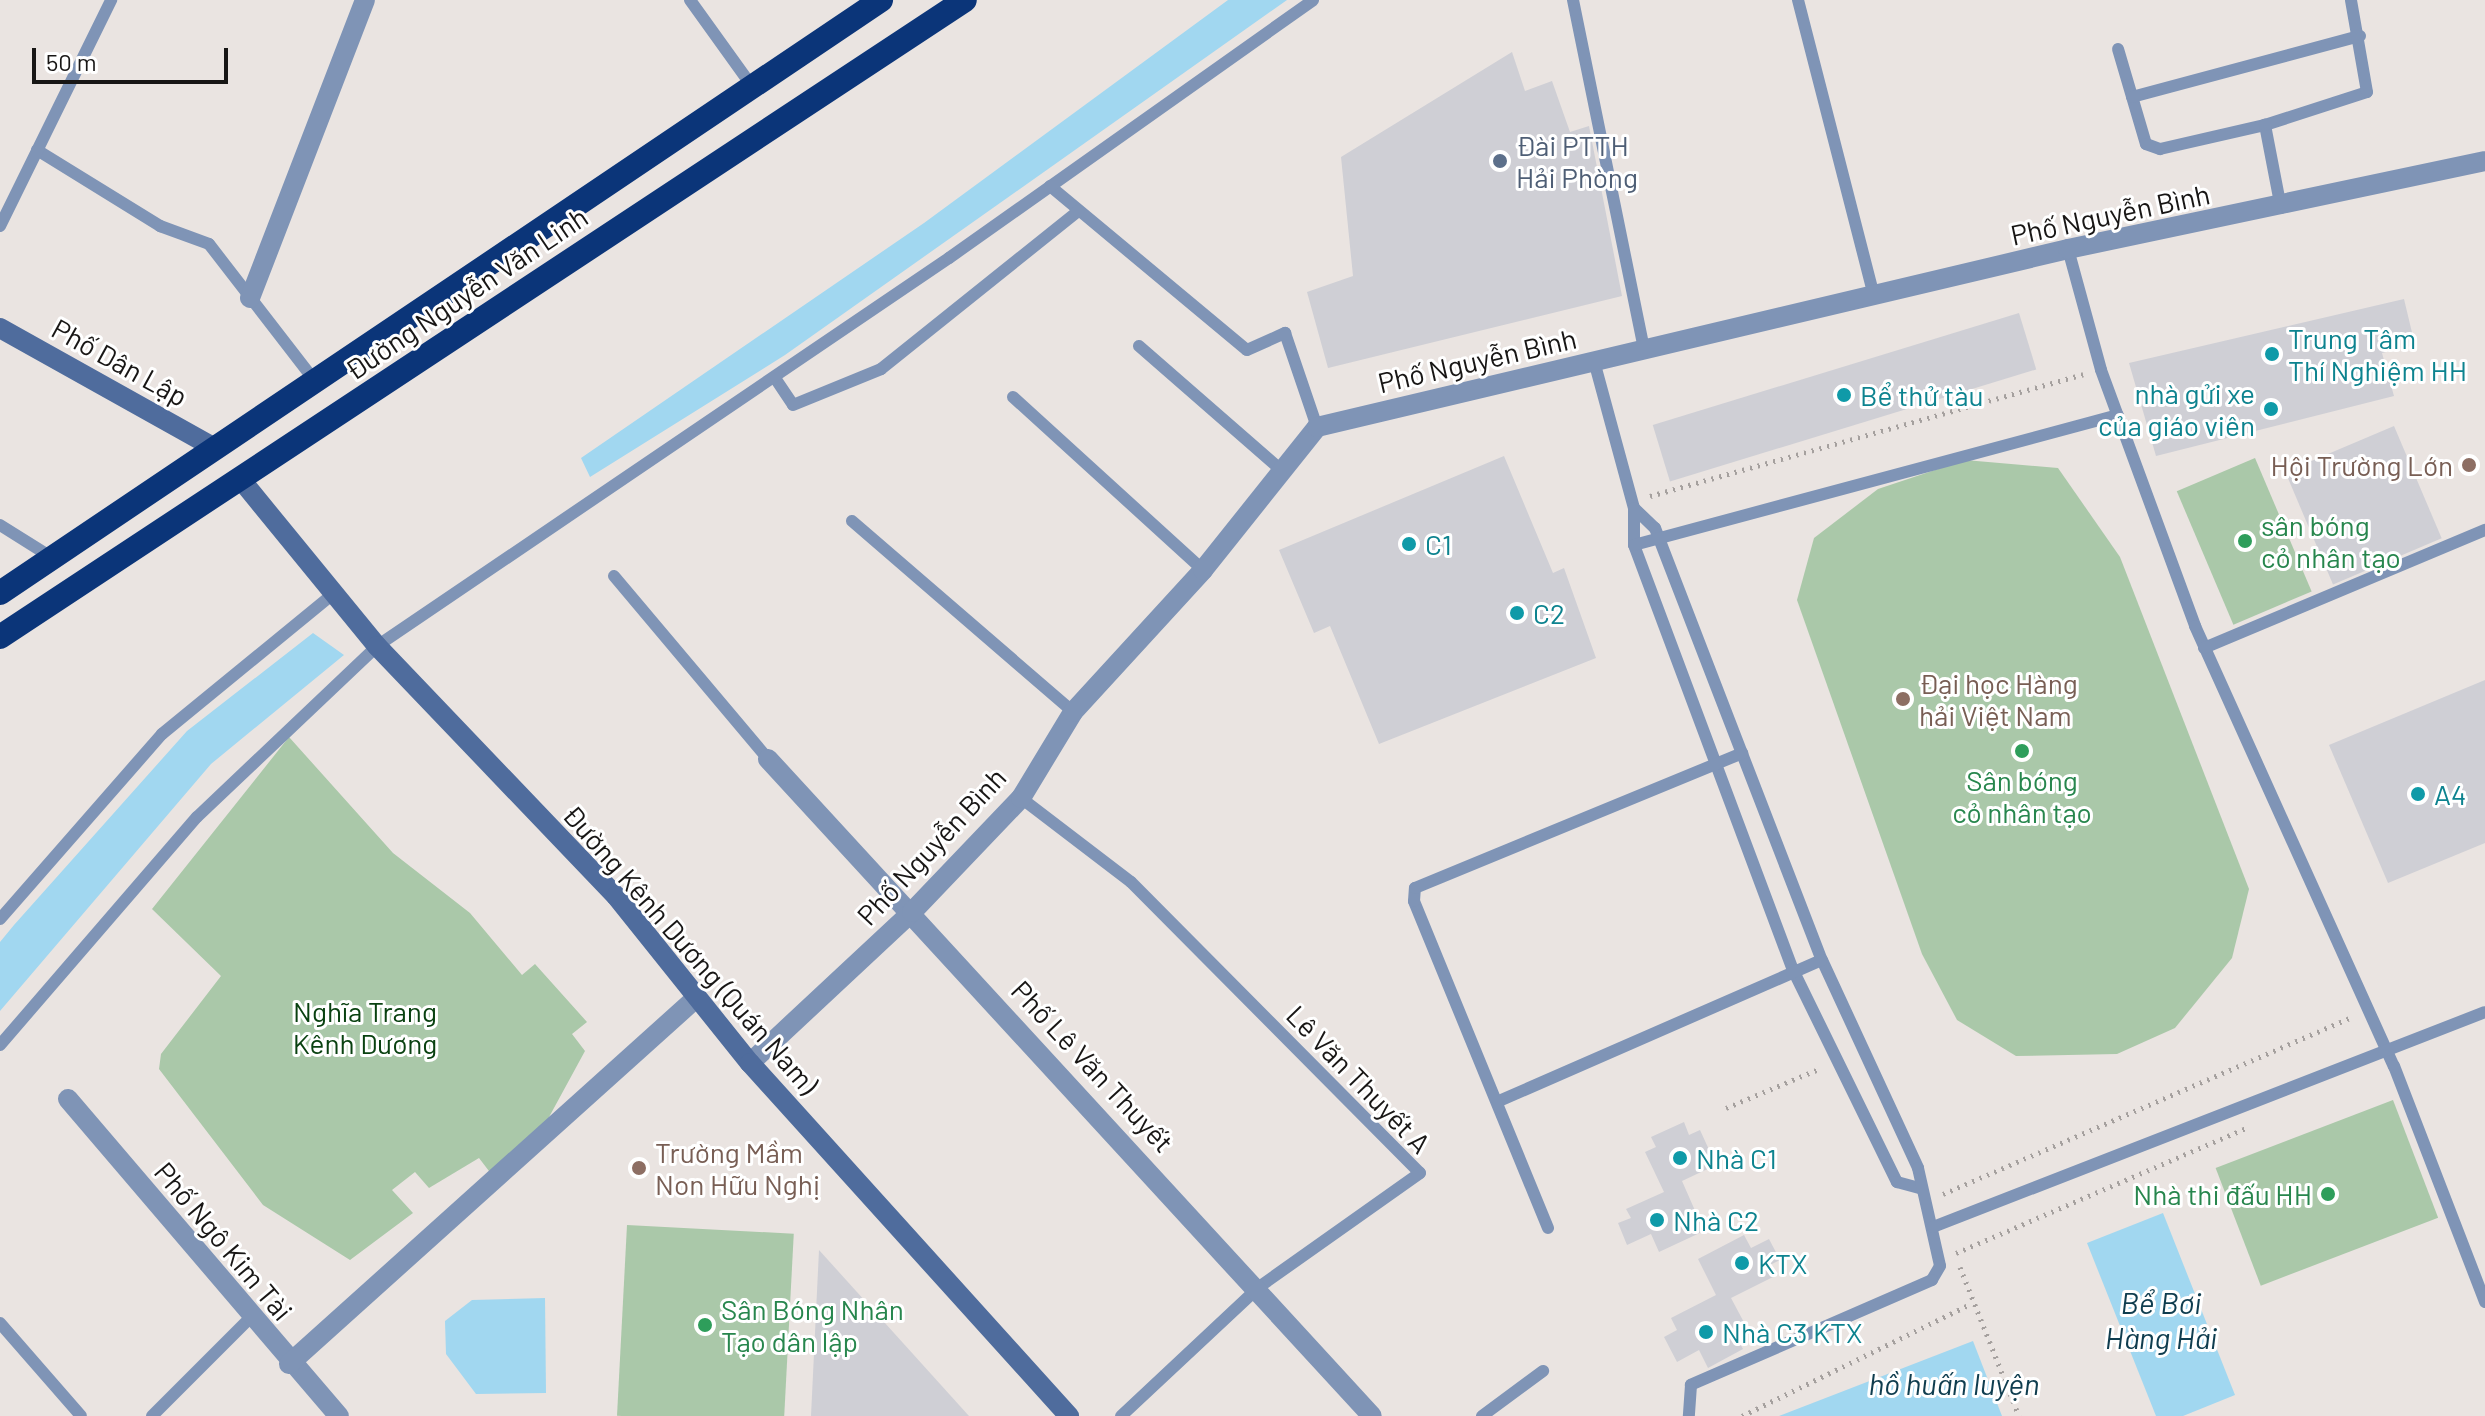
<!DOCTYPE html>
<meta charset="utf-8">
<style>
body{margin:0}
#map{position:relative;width:2485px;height:1416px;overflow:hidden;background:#eae4e1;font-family:Barlow,sans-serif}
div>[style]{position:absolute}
.green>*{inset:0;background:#aac8a9;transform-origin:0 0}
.water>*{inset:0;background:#a1d7f0}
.building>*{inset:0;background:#cfcfd5;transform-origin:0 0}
.path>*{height:5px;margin-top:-2.5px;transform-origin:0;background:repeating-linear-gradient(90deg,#a5a09e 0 2px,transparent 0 8px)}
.lane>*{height:12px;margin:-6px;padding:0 6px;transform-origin:6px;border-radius:6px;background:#7f94b6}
.street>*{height:20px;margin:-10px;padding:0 10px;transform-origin:10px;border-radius:10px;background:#7f94b6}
.secondary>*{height:20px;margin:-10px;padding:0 10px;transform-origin:10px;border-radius:10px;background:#4f6c9d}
.highway>*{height:24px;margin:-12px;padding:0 12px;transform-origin:12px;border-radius:12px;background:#0b3579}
.dots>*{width:22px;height:22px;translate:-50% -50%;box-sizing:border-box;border:4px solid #fff;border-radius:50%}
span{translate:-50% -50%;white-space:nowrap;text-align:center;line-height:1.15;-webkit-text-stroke:6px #fff;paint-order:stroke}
.service-label{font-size:28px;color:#4e5e75}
.left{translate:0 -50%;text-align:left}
.street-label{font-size:28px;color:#181615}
.culture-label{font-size:28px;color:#0d838f}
.right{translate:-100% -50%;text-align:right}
.education-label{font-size:28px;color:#785e54}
.leisure-label{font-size:28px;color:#27864d}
.park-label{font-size:28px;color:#094110}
.water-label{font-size:30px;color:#0f3d4f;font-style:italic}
.scale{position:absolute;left:32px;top:48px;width:196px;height:36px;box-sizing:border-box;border:4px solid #181615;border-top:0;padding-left:10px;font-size:24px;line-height:28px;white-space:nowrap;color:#181615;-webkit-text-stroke:6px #fff;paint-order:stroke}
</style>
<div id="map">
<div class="green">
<div style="left:2255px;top:458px;width:145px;height:85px;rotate:67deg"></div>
<div style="clip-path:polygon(1965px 460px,2058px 468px,2120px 557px,2249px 889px,2232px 958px,2175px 1028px,2117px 1054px,2016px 1056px,1957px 1020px,1922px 954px,1797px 600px,1814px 538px,1878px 489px)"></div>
<div style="clip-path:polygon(289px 737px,393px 853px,470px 913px,522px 975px,535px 964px,587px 1022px,572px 1034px,585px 1051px,542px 1130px,492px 1175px,479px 1158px,429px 1188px,415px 1172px,392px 1190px,413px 1213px,350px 1260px,263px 1205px,159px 1069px,161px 1054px,221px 976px,152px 909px)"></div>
<div style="left:2393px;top:1100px;width:126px;height:190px;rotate:69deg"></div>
<div style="left:627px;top:1225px;width:167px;height:191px;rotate:3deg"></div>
</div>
<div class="water">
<div style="clip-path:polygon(1228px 0,1287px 0,785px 355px,590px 477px,581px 458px,924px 223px)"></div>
<div style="clip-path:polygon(313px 633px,344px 655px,211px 764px,0 1011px,0 942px,14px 925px,187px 731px)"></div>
<div style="clip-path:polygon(2163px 1213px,2235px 1395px,2183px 1416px,2156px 1416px,2087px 1243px)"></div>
<div style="clip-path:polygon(545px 1298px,546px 1393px,476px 1394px,446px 1354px,445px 1321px,472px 1300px)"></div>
<div style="clip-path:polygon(1973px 1341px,2002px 1416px,1779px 1416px)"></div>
</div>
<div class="building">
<div style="clip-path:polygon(1512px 52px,1525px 91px,1552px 81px,1570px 132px,1589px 126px,1622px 296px,1328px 368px,1307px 292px,1353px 276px,1341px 157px)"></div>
<div style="clip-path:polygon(2404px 299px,2415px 345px,2382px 353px,2394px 396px,2156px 456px,2129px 363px)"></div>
<div style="left:2019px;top:313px;width:59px;height:383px;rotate:73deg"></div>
<div style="left:2394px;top:426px;width:122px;height:118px;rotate:67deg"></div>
<div style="clip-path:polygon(1504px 456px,1553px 573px,1564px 568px,1596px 658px,1379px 744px,1330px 626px,1314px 633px,1279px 550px)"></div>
<div style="clip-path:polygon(2485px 680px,2485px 843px,2388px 883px,2329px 745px)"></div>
<div style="clip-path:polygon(1684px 1122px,1689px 1135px,1700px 1130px,1716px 1165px,1682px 1181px,1704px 1231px,1659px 1252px,1651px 1234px,1627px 1245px,1618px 1223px,1631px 1218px,1626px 1209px,1664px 1192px,1645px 1152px,1656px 1147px,1651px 1137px)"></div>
<div style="clip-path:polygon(1744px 1235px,1751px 1248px,1769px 1239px,1780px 1260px,1768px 1266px,1773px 1277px,1731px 1298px,1747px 1328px,1735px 1334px,1743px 1349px,1708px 1368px,1699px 1350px,1677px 1362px,1664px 1337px,1677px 1330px,1671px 1318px,1716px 1295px,1698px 1259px)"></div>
<div style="clip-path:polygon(819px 1250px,969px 1416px,811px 1416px)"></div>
</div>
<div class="path">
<div style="left:1650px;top:496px;width:450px;rotate:-15.7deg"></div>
<div style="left:1726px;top:1108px;width:103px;rotate:-22.8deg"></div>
<div style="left:1943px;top:1194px;width:446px;rotate:-23.4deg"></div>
<div style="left:1956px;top:1253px;width:316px;rotate:-23.3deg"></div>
<div style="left:1960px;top:1267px;width:160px;rotate:68.4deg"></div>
<div style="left:1742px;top:1416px;width:255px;rotate:-26.1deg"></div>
</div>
<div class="lane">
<div style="left:690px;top:0;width:105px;rotate:54.3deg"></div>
<div style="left:1573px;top:0;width:357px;rotate:78.5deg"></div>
<div style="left:1798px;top:0;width:305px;rotate:75.6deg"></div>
<div style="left:2118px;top:49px;width:99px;rotate:73.6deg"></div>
<div style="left:2146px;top:144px;width:15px;rotate:20deg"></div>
<div style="left:2160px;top:149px;width:108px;rotate:-12.9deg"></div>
<div style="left:2132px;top:97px;width:236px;rotate:-15deg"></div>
<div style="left:37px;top:150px;width:145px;rotate:31.7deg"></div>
<div style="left:160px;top:226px;width:52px;rotate:20.2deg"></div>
<div style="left:209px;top:244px;width:172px;rotate:52.3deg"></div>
<div style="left:1050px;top:186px;width:256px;rotate:39.8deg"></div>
<div style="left:1247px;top:350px;width:42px;rotate:-24.1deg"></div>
<div style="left:1285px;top:333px;width:99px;rotate:71.2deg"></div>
<div style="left:2281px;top:208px;width:85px;rotate:-100.9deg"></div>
<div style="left:2265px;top:125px;width:107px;rotate:-17.9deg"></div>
<div style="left:2367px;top:92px;width:93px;rotate:-99.9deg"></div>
<div style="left:0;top:226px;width:252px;rotate:-63.8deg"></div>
<div style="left:2068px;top:249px;width:125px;rotate:74.7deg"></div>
<div style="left:2101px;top:370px;width:273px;rotate:69.8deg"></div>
<div style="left:2195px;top:626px;width:483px;rotate:65.7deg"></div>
<div style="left:2394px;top:1066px;width:253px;rotate:68.9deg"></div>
<div style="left:1139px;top:346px;width:189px;rotate:41.1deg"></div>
<div style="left:1594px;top:361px;width:152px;rotate:74.8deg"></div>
<div style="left:1634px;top:508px;width:37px;rotate:90deg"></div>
<div style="left:1634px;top:545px;width:456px;rotate:69.5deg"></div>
<div style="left:1794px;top:972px;width:234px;rotate:63.9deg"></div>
<div style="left:1897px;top:1182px;width:23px;rotate:15deg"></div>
<div style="left:775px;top:378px;width:32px;rotate:56deg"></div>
<div style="left:793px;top:405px;width:95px;rotate:-22.2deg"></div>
<div style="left:881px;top:369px;width:253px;rotate:-38.7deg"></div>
<div style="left:1013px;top:397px;width:257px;rotate:42.3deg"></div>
<div style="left:1634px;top:508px;width:29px;rotate:44deg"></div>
<div style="left:1655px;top:528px;width:463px;rotate:68.9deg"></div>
<div style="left:1822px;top:960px;width:229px;rotate:65.2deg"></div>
<div style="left:1918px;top:1168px;width:100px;rotate:77.3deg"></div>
<div style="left:1940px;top:1266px;width:16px;rotate:120deg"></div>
<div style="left:1932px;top:1280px;width:263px;rotate:156.5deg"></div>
<div style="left:1691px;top:1385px;width:31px;rotate:94deg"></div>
<div style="left:852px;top:521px;width:292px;rotate:40.8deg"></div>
<div style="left:0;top:525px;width:60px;rotate:32.1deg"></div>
<div style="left:1634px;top:545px;width:501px;rotate:-15.03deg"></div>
<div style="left:614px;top:576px;width:239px;rotate:49.9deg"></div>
<div style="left:2204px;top:648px;width:305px;rotate:-22.8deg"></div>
<div style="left:1021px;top:798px;width:138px;rotate:37.4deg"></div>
<div style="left:1131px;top:882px;width:410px;rotate:45.2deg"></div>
<div style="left:1420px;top:1173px;width:197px;rotate:144.7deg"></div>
<div style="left:1259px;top:1287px;width:189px;rotate:136.9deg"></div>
<div style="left:0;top:919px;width:246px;rotate:-48.8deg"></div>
<div style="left:162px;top:734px;width:220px;rotate:-39.3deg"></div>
<div style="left:0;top:1045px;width:301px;rotate:-49.2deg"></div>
<div style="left:197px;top:817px;width:248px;rotate:-43.5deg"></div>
<div style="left:377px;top:646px;width:691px;rotate:-34.15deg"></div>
<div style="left:949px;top:258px;width:446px;rotate:-35.3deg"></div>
<div style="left:1499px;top:1101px;width:352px;rotate:-23.6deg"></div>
<div style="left:1933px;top:1227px;width:592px;rotate:-21.28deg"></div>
<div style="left:1548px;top:1228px;width:353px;rotate:-112.3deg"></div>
<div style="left:1414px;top:901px;width:13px;rotate:-86deg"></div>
<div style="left:1415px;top:888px;width:354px;rotate:-22.4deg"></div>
<div style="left:0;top:1323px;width:123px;rotate:48.9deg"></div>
<div style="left:152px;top:1416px;width:140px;rotate:-45deg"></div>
<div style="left:1482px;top:1416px;width:76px;rotate:-36.4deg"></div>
</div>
<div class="street">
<div style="left:250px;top:298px;width:319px;rotate:-68.9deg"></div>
<div style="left:768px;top:759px;width:892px;rotate:47.41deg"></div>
<div style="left:750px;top:1063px;width:221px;rotate:-43deg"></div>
<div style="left:912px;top:912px;width:158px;rotate:-46.3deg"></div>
<div style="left:1021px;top:798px;width:100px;rotate:-58.8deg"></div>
<div style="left:1073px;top:712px;width:193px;rotate:-47.5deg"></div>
<div style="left:1203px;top:570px;width:183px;rotate:-51.4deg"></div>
<div style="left:1317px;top:427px;width:772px;rotate:-13.33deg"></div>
<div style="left:2068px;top:249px;width:426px;rotate:-11.9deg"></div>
<div style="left:68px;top:1099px;width:417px;rotate:49.5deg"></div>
<div style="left:289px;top:1364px;width:546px;rotate:-41.96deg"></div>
</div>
<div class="secondary">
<div style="left:0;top:328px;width:244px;rotate:29.2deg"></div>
<div style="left:242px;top:481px;width:213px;rotate:50.7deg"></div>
<div style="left:377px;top:646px;width:346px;rotate:46.3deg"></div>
<div style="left:616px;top:896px;width:214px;rotate:51.3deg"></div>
<div style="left:750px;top:1063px;width:476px;rotate:47.9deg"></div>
</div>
<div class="highway">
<div style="left:0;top:593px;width:1062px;rotate:-33.94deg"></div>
<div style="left:0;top:637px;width:1156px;rotate:-33.43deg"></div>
</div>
<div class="dots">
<div style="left:1500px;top:161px;background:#5c6f8a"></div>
<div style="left:2272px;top:354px;background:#0f9aa8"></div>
<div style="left:1844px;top:395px;background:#0f9aa8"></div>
<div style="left:2271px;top:409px;background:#0f9aa8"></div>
<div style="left:2469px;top:465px;background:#8d6e63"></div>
<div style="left:2245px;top:541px;background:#2e9e5b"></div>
<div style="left:1409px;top:544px;background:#0f9aa8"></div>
<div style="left:1517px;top:613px;background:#0f9aa8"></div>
<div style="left:1903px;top:699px;background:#8d6e63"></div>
<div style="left:2022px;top:751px;background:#2e9e5b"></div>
<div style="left:2418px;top:794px;background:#0f9aa8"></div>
<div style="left:1680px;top:1158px;background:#0f9aa8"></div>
<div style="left:639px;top:1168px;background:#8d6e63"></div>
<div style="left:2328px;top:1194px;background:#2e9e5b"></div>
<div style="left:1657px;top:1220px;background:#0f9aa8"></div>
<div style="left:1742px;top:1263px;background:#0f9aa8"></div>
<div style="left:705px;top:1325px;background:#2e9e5b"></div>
<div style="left:1706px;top:1332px;background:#0f9aa8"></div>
</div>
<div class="service-label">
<span class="left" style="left:1516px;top:161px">Đài PTTH<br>Hải Phòng</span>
</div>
<div class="street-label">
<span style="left:2110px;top:214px;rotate:-12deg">Phố Nguyễn Bình</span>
<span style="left:466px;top:293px;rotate:-34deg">Đường Nguyễn Văn Linh</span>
<span style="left:1477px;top:360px;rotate:-13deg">Phố Nguyễn Bình</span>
<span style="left:120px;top:362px;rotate:29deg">Phố Dân Lập</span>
<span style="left:931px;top:846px;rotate:-47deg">Phố Nguyễn Bình</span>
<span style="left:691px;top:949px;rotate:49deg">Đường Kênh Dương (Quán Nam)</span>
<span style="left:1093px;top:1066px;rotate:47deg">Phố Lê Văn Thuyết</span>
<span style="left:1359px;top:1079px;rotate:46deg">Lê Văn Thuyết A</span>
<span style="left:224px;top:1241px;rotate:50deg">Phố Ngô Kim Tài</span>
</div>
<div class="culture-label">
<span class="left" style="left:2288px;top:354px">Trung Tâm<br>Thí Nghiệm HH</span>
<span class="right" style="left:2255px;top:409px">nhà gửi xe<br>của giáo viên</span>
<span class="left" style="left:1860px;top:395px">Bể thử tàu</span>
<span class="left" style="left:1425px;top:544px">C1</span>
<span class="left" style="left:1533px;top:613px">C2</span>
<span class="left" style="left:2434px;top:794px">A4</span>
<span class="left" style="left:1696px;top:1158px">Nhà C1</span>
<span class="left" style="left:1673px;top:1220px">Nhà C2</span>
<span class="left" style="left:1758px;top:1263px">KTX</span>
<span class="left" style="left:1722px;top:1332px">Nhà C3 KTX</span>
</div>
<div class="education-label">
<span class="right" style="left:2453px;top:465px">Hội Trường Lớn</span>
<span class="left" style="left:1919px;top:699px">Đại học Hàng<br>hải Việt Nam</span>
<span class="left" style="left:655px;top:1168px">Trường Mầm<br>Non Hữu Nghị</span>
</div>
<div class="leisure-label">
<span class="left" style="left:2261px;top:541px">sân bóng<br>cỏ nhân tạo</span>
<span style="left:2022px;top:796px">Sân bóng<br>cỏ nhân tạo</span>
<span class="right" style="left:2312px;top:1194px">Nhà thi đấu HH</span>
<span class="left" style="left:721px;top:1325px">Sân Bóng Nhân<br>Tạo dân lập</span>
</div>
<div class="park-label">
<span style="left:365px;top:1027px">Nghĩa Trang<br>Kênh Dương</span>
</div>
<div class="water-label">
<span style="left:2161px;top:1319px">Bể Bơi<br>Hàng Hải</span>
<span style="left:1954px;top:1383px">hồ huấn luyện</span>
</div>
<div class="scale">50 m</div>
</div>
